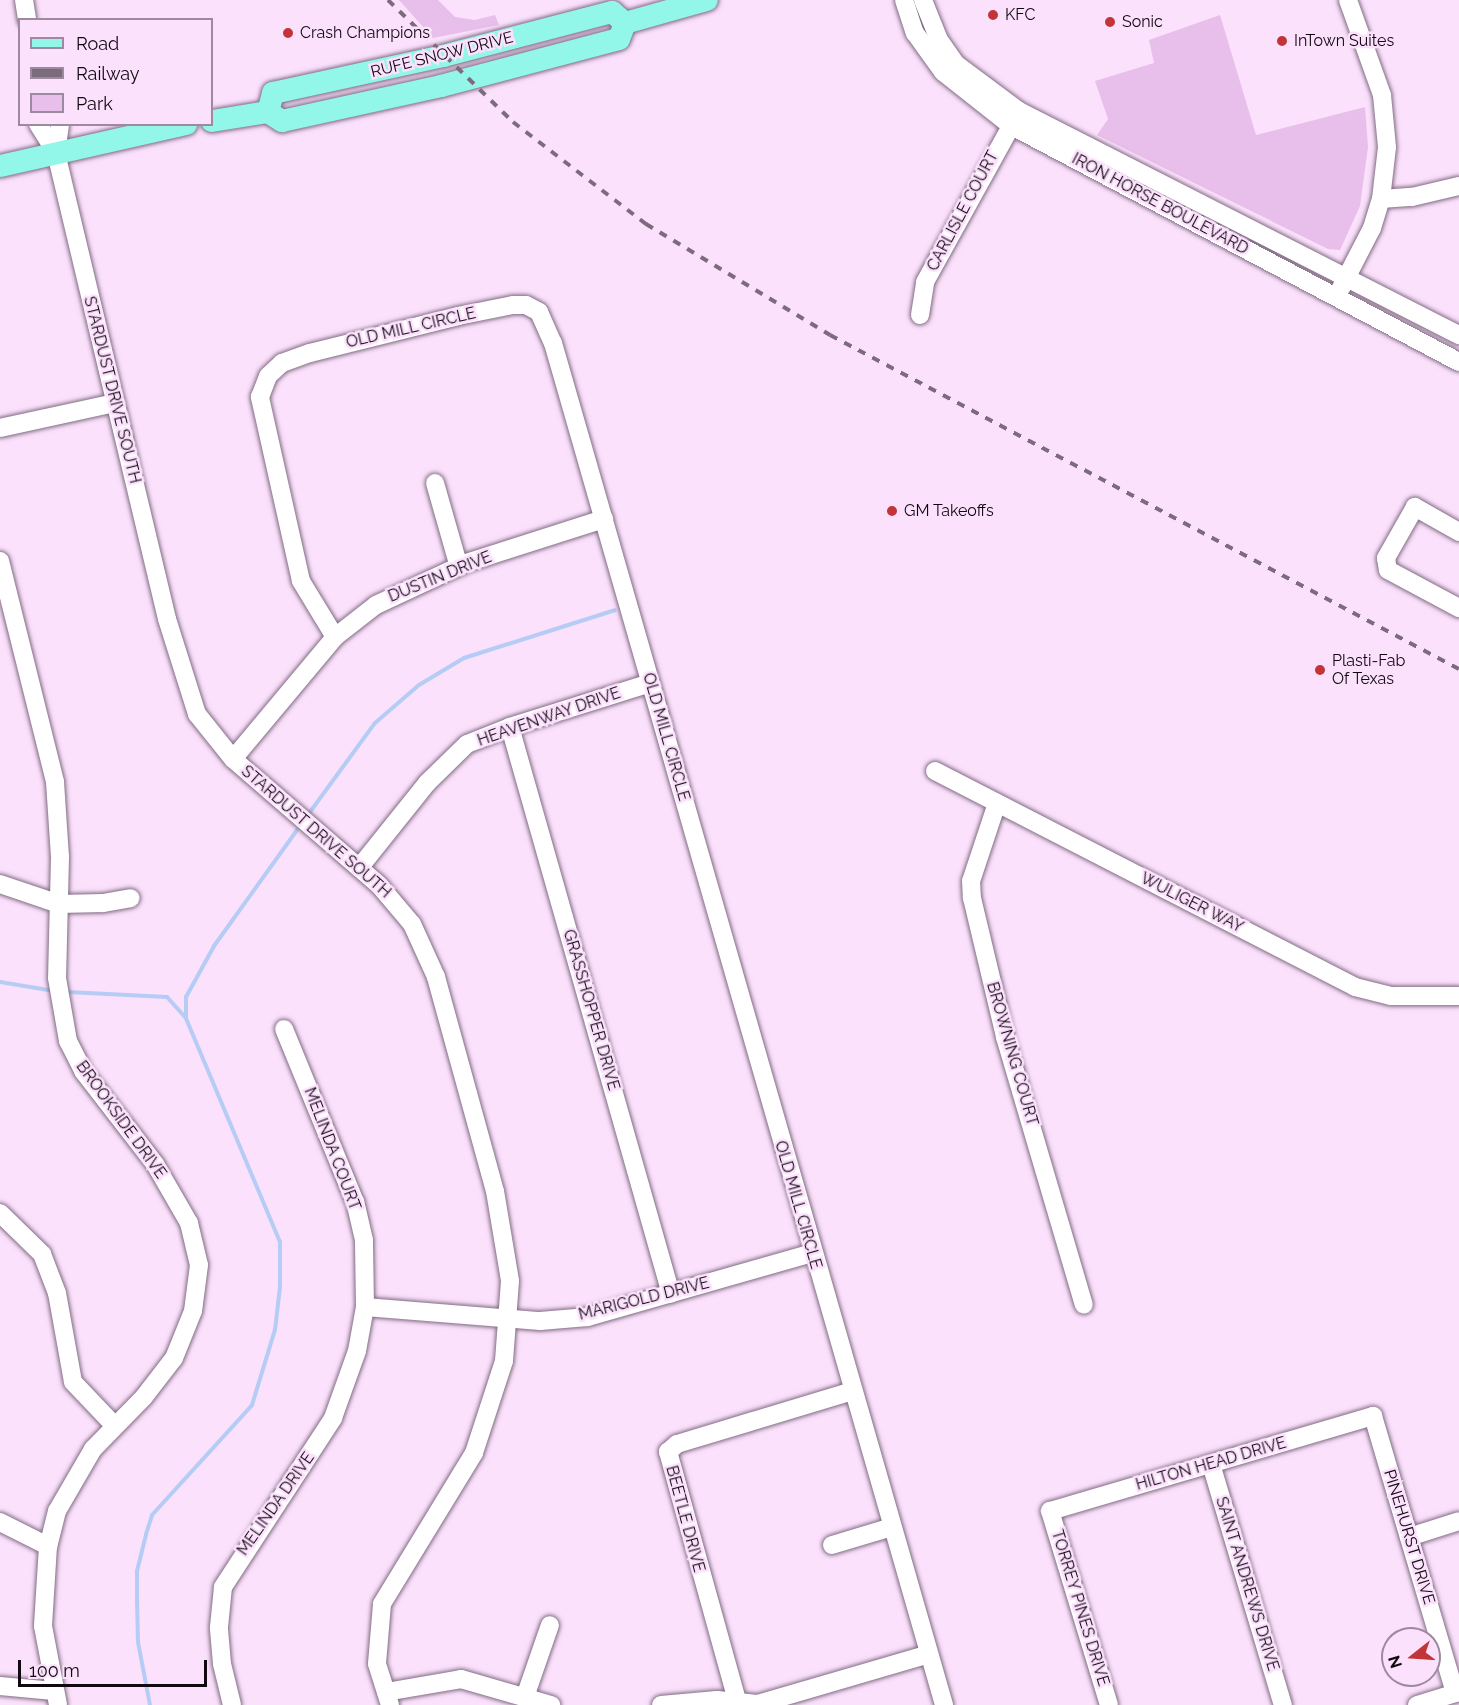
<!DOCTYPE html>
<style>
body{margin:0}
#map{position:relative;width:1459px;height:1705px;overflow:hidden;background:#fbe1fc;font-family:Raleway,sans-serif}
div>[style]{position:absolute}
.green>*{inset:0;background:#e8beeb}
.stream>*{height:4px;margin:-2px;padding:0 2px;transform-origin:2px;border-radius:2px;background:#b5ccf5}
.roads{filter:drop-shadow(0 0 2px #816b83) drop-shadow(0 0 2px #816b83)}
.minor>*{height:18px;margin:-9px;padding:0 9px;transform-origin:9px;border-radius:9px;background:#fff}
.major>*{height:22px;margin:-11px;padding:0 11px;transform-origin:11px;border-radius:11px;background:#92f6e8}
.rail>*{height:4px;margin-top:-2px;transform-origin:0;background:repeating-linear-gradient(90deg,#7c6b7c 0 8px,transparent 0 16px)}
.dots>*{width:16px;height:16px;translate:-50% -50%;box-sizing:border-box;border:3px solid #fbe1fc;border-radius:50%}
span{translate:-50% -50%;white-space:nowrap;text-align:center;line-height:1.15;-webkit-text-stroke:5px #fbe1fc;paint-order:stroke}
.poi-label{font-size:16px;color:#110811}
.left{translate:0 -50%;text-align:left}
.street-label{font-size:16px;color:#110811}
.legend{position:absolute;left:18px;top:18px;width:195px;height:108px;box-sizing:border-box;background:#fbe1fc;border:2px solid #9d8a9e;margin:0;padding:8px 10px;list-style:none;font-size:18px;color:#110811}
.legend li{display:flex;align-items:center;gap:12px;height:30px}
.legend b{width:30px;border:2px solid #9d8a9e}
.north{position:absolute;left:1381px;top:1627px;width:60px;height:60px;box-sizing:border-box;background:#fbe1fc;border:2px solid #9d8a9e;border-radius:50%;rotate:253deg;font-size:16px;font-weight:700;line-height:24px;text-align:center;color:#110811}
.north::after{content:'';display:block;margin:auto;width:21px;height:27px;background:#c33439;clip-path:polygon(50% 0,100% 100%,50% 72%,0 100%)}
.scale{position:absolute;left:18px;top:1660px;width:189px;height:27px;box-sizing:border-box;border:3px solid #110811;border-top:0;padding-left:8px;font-size:18px;line-height:21px;white-space:nowrap;color:#110811;-webkit-text-stroke:4px #fbe1fc;paint-order:stroke}
</style>
<div id="map">
<div class="green">
<div style="clip-path:polygon(399px 0,438px 0,455px 17px,475px 20px,495px 15px,499px 25px,433px 38px)"></div>
<div style="clip-path:polygon(1220px 15px,1256px 135px,1365px 107px,1368px 147px,1360px 206px,1340px 250px,1328px 249px,1097px 135px,1108px 119px,1095px 81px,1154px 63px,1149px 40px)"></div>
</div>
<div class="stream">
<div style="left:310px;top:812px;width:110px;rotate:-53.9deg"></div>
<div style="left:375px;top:723px;width:58px;rotate:-40.8deg"></div>
<div style="left:419px;top:685px;width:52px;rotate:-31deg"></div>
<div style="left:464px;top:658px;width:158px;rotate:-17.6deg"></div>
<div style="left:0;top:982px;width:49px;rotate:9.5deg"></div>
<div style="left:68px;top:992px;width:99px;rotate:2.9deg"></div>
<div style="left:167px;top:997px;width:27px;rotate:48deg"></div>
<div style="left:150px;top:1705px;width:64px;rotate:-100.8deg"></div>
<div style="left:138px;top:1642px;width:41px;rotate:-91.4deg"></div>
<div style="left:137px;top:1601px;width:30px;rotate:-90deg"></div>
<div style="left:137px;top:1571px;width:38px;rotate:-76deg"></div>
<div style="left:146px;top:1534px;width:20px;rotate:-72deg"></div>
<div style="left:152px;top:1515px;width:149px;rotate:-47.7deg"></div>
<div style="left:252px;top:1405px;width:78px;rotate:-73deg"></div>
<div style="left:275px;top:1330px;width:43px;rotate:-83.4deg"></div>
<div style="left:280px;top:1287px;width:45px;rotate:-90deg"></div>
<div style="left:280px;top:1242px;width:243px;rotate:-112.8deg"></div>
<div style="left:186px;top:1018px;width:21px;rotate:-90deg"></div>
<div style="left:186px;top:997px;width:58px;rotate:-61.2deg"></div>
<div style="left:214px;top:946px;width:143px;rotate:-54.4deg"></div>
</div>
<div class="roads">
<div class="minor">
<div style="left:24px;top:0;width:20px;rotate:81deg"></div>
<div style="left:904px;top:0;width:35px;rotate:72deg"></div>
<div style="left:915px;top:33px;width:48px;rotate:54.3deg"></div>
<div style="left:943px;top:72px;width:85px;rotate:38.3deg"></div>
<div style="left:1010px;top:125px;width:508px;rotate:27.83deg"></div>
<div style="left:923px;top:0;width:43px;rotate:68.2deg"></div>
<div style="left:939px;top:40px;width:29px;rotate:55deg"></div>
<div style="left:956px;top:64px;width:79px;rotate:36.7deg"></div>
<div style="left:1019px;top:111px;width:494px;rotate:27deg"></div>
<div style="left:38px;top:124px;width:34px;rotate:58deg"></div>
<div style="left:56px;top:153px;width:479px;rotate:76.6deg"></div>
<div style="left:167px;top:619px;width:100px;rotate:72.5deg"></div>
<div style="left:197px;top:714px;width:58px;rotate:51.3deg"></div>
<div style="left:233px;top:759px;width:193px;rotate:40.8deg"></div>
<div style="left:379px;top:885px;width:51px;rotate:49.8deg"></div>
<div style="left:412px;top:924px;width:58px;rotate:65.6deg"></div>
<div style="left:436px;top:977px;width:222px;rotate:74.6deg"></div>
<div style="left:495px;top:1191px;width:91px;rotate:80.5deg"></div>
<div style="left:510px;top:1281px;width:80px;rotate:94.3deg"></div>
<div style="left:504px;top:1361px;width:97px;rotate:108.1deg"></div>
<div style="left:474px;top:1453px;width:177px;rotate:121.4deg"></div>
<div style="left:382px;top:1604px;width:60px;rotate:94.8deg"></div>
<div style="left:377px;top:1664px;width:43px;rotate:72.4deg"></div>
<div style="left:56px;top:153px;width:29px;rotate:-82deg"></div>
<div style="left:1381px;top:199px;width:31px;rotate:-4deg"></div>
<div style="left:1412px;top:197px;width:48px;rotate:-13.2deg"></div>
<div style="left:1341px;top:288px;width:68px;rotate:-62.7deg"></div>
<div style="left:1372px;top:228px;width:30px;rotate:-73deg"></div>
<div style="left:1381px;top:199px;width:52px;rotate:-83.4deg"></div>
<div style="left:1387px;top:147px;width:52px;rotate:-95.5deg"></div>
<div style="left:1382px;top:95px;width:101px;rotate:-109.7deg"></div>
<div style="left:920px;top:315px;width:33px;rotate:-81deg"></div>
<div style="left:925px;top:282px;width:191px;rotate:-61.1deg"></div>
<div style="left:0;top:428px;width:118px;rotate:-12.3deg"></div>
<div style="left:435px;top:483px;width:87px;rotate:74.1deg"></div>
<div style="left:1459px;top:532px;width:51px;rotate:-150.4deg"></div>
<div style="left:1415px;top:507px;width:59px;rotate:119.6deg"></div>
<div style="left:1386px;top:558px;width:12px;rotate:81deg"></div>
<div style="left:1388px;top:570px;width:81px;rotate:28.2deg"></div>
<div style="left:0;top:561px;width:228px;rotate:76deg"></div>
<div style="left:55px;top:782px;width:75px;rotate:86.2deg"></div>
<div style="left:60px;top:857px;width:121px;rotate:91.4deg"></div>
<div style="left:57px;top:978px;width:64px;rotate:80.1deg"></div>
<div style="left:68px;top:1041px;width:34px;rotate:63deg"></div>
<div style="left:83px;top:1071px;width:118px;rotate:52.3deg"></div>
<div style="left:155px;top:1164px;width:68px;rotate:60deg"></div>
<div style="left:189px;top:1223px;width:43px;rotate:76.6deg"></div>
<div style="left:199px;top:1265px;width:46px;rotate:97.4deg"></div>
<div style="left:193px;top:1311px;width:51px;rotate:112deg"></div>
<div style="left:174px;top:1358px;width:49px;rotate:127.6deg"></div>
<div style="left:144px;top:1397px;width:73px;rotate:134.4deg"></div>
<div style="left:93px;top:1449px;width:72px;rotate:120.1deg"></div>
<div style="left:57px;top:1511px;width:36px;rotate:104deg"></div>
<div style="left:48px;top:1546px;width:80px;rotate:93.6deg"></div>
<div style="left:43px;top:1626px;width:80px;rotate:79.2deg"></div>
<div style="left:335px;top:637px;width:66px;rotate:-121.3deg"></div>
<div style="left:301px;top:581px;width:189px;rotate:-102.6deg"></div>
<div style="left:260px;top:397px;width:22px;rotate:-69deg"></div>
<div style="left:268px;top:376px;width:19px;rotate:-43deg"></div>
<div style="left:282px;top:363px;width:30px;rotate:-20deg"></div>
<div style="left:310px;top:353px;width:153px;rotate:-14deg"></div>
<div style="left:458px;top:316px;width:56px;rotate:-11.3deg"></div>
<div style="left:513px;top:305px;width:13px"></div>
<div style="left:526px;top:305px;width:15px;rotate:28deg"></div>
<div style="left:539px;top:312px;width:34px;rotate:66deg"></div>
<div style="left:553px;top:343px;width:1417px;rotate:73.98deg"></div>
<div style="left:510px;top:727px;width:589px;rotate:74.15deg"></div>
<div style="left:233px;top:759px;width:159px;rotate:-50.1deg"></div>
<div style="left:335px;top:637px;width:52px;rotate:-38deg"></div>
<div style="left:376px;top:605px;width:99px;rotate:-25deg"></div>
<div style="left:466px;top:563px;width:145px;rotate:-17.7deg"></div>
<div style="left:935px;top:771px;width:472px;rotate:27.2deg"></div>
<div style="left:1355px;top:987px;width:37px;rotate:14deg"></div>
<div style="left:1391px;top:996px;width:68px"></div>
<div style="left:997px;top:803px;width:82px;rotate:108.4deg"></div>
<div style="left:971px;top:881px;width:17px;rotate:87deg"></div>
<div style="left:972px;top:898px;width:143px;rotate:76.6deg"></div>
<div style="left:1005px;top:1037px;width:279px;rotate:73.6deg"></div>
<div style="left:359px;top:868px;width:109px;rotate:-51.3deg"></div>
<div style="left:427px;top:783px;width:56px;rotate:-44.3deg"></div>
<div style="left:467px;top:744px;width:46px;rotate:-21.6deg"></div>
<div style="left:510px;top:727px;width:147px;rotate:-17.4deg"></div>
<div style="left:0;top:884px;width:62px;rotate:18.7deg"></div>
<div style="left:59px;top:904px;width:44px;rotate:-1.3deg"></div>
<div style="left:103px;top:903px;width:28px;rotate:-10deg"></div>
<div style="left:0;top:1213px;width:59px;rotate:44.3deg"></div>
<div style="left:42px;top:1254px;width:42px;rotate:69deg"></div>
<div style="left:57px;top:1293px;width:90px;rotate:79.8deg"></div>
<div style="left:73px;top:1382px;width:59px;rotate:46.4deg"></div>
<div style="left:365px;top:1307px;width:176px;rotate:4.6deg"></div>
<div style="left:540px;top:1321px;width:48px;rotate:-4.8deg"></div>
<div style="left:588px;top:1317px;width:233px;rotate:-15.9deg"></div>
<div style="left:1211px;top:1464px;width:252px;rotate:73.4deg"></div>
<div style="left:0;top:1522px;width:54px;rotate:26.6deg"></div>
<div style="left:1409px;top:1537px;width:52px;rotate:-17.7deg"></div>
<div style="left:832px;top:1545px;width:63px;rotate:-16.7deg"></div>
<div style="left:0;top:1686px;width:54px;rotate:5.3deg"></div>
<div style="left:386px;top:1692px;width:76px;rotate:-9.8deg"></div>
<div style="left:461px;top:1679px;width:94px;rotate:16.1deg"></div>
<div style="left:525px;top:1697px;width:76px;rotate:-70.9deg"></div>
<div style="left:738px;top:1704px;width:262px;rotate:-105.5deg"></div>
<div style="left:668px;top:1452px;width:12px;rotate:-42deg"></div>
<div style="left:677px;top:1444px;width:183px;rotate:-16.8deg"></div>
<div style="left:232px;top:1705px;width:42px;rotate:-103.7deg"></div>
<div style="left:222px;top:1664px;width:37px;rotate:-95deg"></div>
<div style="left:219px;top:1627px;width:40px;rotate:-84.3deg"></div>
<div style="left:223px;top:1587px;width:202px;rotate:-56.9deg"></div>
<div style="left:333px;top:1418px;width:71px;rotate:-70.3deg"></div>
<div style="left:357px;top:1351px;width:45px;rotate:-79.7deg"></div>
<div style="left:365px;top:1307px;width:67px;rotate:-90.9deg"></div>
<div style="left:364px;top:1240px;width:39px;rotate:-103deg"></div>
<div style="left:355px;top:1202px;width:187px;rotate:-112.3deg"></div>
<div style="left:661px;top:1705px;width:56px;rotate:-5.1deg"></div>
<div style="left:717px;top:1700px;width:41px;rotate:5.6deg"></div>
<div style="left:758px;top:1704px;width:178px;rotate:-16.3deg"></div>
<div style="left:1109px;top:1705px;width:203px;rotate:-106.9deg"></div>
<div style="left:1050px;top:1511px;width:337px;rotate:-16.4deg"></div>
<div style="left:1373px;top:1416px;width:289px;rotate:73.5deg"></div>
<div style="left:1417px;top:1705px;width:44px;rotate:-17.2deg"></div>
</div>
<div class="major">
<div style="left:625px;top:23px;width:85px;rotate:-15.7deg"></div>
<div style="left:268px;top:112px;width:20px;rotate:-75deg"></div>
<div style="left:273px;top:93px;width:174px;rotate:-12.3deg"></div>
<div style="left:443px;top:56px;width:175px;rotate:-14.6deg"></div>
<div style="left:612px;top:12px;width:17px;rotate:40deg"></div>
<div style="left:212px;top:121px;width:57px;rotate:-9.1deg"></div>
<div style="left:268px;top:112px;width:17px;rotate:33deg"></div>
<div style="left:282px;top:121px;width:163px;rotate:-12.4deg"></div>
<div style="left:441px;top:86px;width:184px;rotate:-14.8deg"></div>
<div style="left:619px;top:39px;width:17px;rotate:-69deg"></div>
<div style="left:0;top:166px;width:191px;rotate:-12.7deg"></div>
</div>
</div>
<div class="rail">
<div style="left:388px;top:0;width:175px;rotate:44.3deg"></div>
<div style="left:513px;top:122px;width:168px;rotate:37.5deg"></div>
<div style="left:646px;top:224px;width:215px;rotate:31.1deg"></div>
<div style="left:830px;top:335px;width:712px;rotate:27.97deg"></div>
</div>
<div class="dots">
<div style="left:993px;top:15px;background:#c33439"></div>
<div style="left:1110px;top:22px;background:#c33439"></div>
<div style="left:288px;top:33px;background:#c33439"></div>
<div style="left:1282px;top:41px;background:#c33439"></div>
<div style="left:892px;top:511px;background:#c33439"></div>
<div style="left:1320px;top:670px;background:#c33439"></div>
</div>
<div class="poi-label">
<span class="left" style="left:1005px;top:15px">KFC</span>
<span class="left" style="left:1122px;top:22px">Sonic</span>
<span class="left" style="left:300px;top:33px">Crash Champions</span>
<span class="left" style="left:1294px;top:41px">InTown Suites</span>
<span class="left" style="left:904px;top:511px">GM Takeoffs</span>
<span class="left" style="left:1332px;top:670px">Plasti-Fab<br>Of Texas</span>
</div>
<div class="street-label">
<span style="left:442px;top:55px;rotate:-14deg">RUFE SNOW DRIVE</span>
<span style="left:1160px;top:204px;rotate:28deg">IRON HORSE BOULEVARD</span>
<span style="left:963px;top:211px;rotate:-62deg">CARLISLE COURT</span>
<span style="left:411px;top:328px;rotate:-13deg">OLD MILL CIRCLE</span>
<span style="left:112px;top:390px;rotate:76deg">STARDUST DRIVE SOUTH</span>
<span style="left:440px;top:577px;rotate:-22deg">DUSTIN DRIVE</span>
<span style="left:549px;top:717px;rotate:-19deg">HEAVENWAY DRIVE</span>
<span style="left:666px;top:737px;rotate:74deg">OLD MILL CIRCLE</span>
<span style="left:316px;top:832px;rotate:41deg">STARDUST DRIVE SOUTH</span>
<span style="left:1192px;top:903px;rotate:27deg">WULIGER WAY</span>
<span style="left:591px;top:1010px;rotate:74deg">GRASSHOPPER DRIVE</span>
<span style="left:1012px;top:1054px;rotate:74deg">BROWNING COURT</span>
<span style="left:121px;top:1120px;rotate:54deg">BROOKSIDE DRIVE</span>
<span style="left:332px;top:1149px;rotate:69deg">MELINDA COURT</span>
<span style="left:798px;top:1205px;rotate:74deg">OLD MILL CIRCLE</span>
<span style="left:644px;top:1299px;rotate:-14deg">MARIGOLD DRIVE</span>
<span style="left:1211px;top:1464px;rotate:-16deg">HILTON HEAD DRIVE</span>
<span style="left:276px;top:1504px;rotate:-55deg">MELINDA DRIVE</span>
<span style="left:685px;top:1519px;rotate:75deg">BEETLE DRIVE</span>
<span style="left:1409px;top:1537px;rotate:73deg">PINEHURST DRIVE</span>
<span style="left:1247px;top:1584px;rotate:73deg">SAINT ANDREWS DRIVE</span>
<span style="left:1080px;top:1608px;rotate:73deg">TORREY PINES DRIVE</span>
</div>
<ul class="legend">
<li><b style="height:8px;background:#92f6e8"></b>Road</li>
<li><b style="height:8px;background:#7c6b7c"></b>Railway</li>
<li><b style="height:16px;background:#e8beeb"></b>Park</li>
</ul>
<div class="north">N</div>
<div class="scale">100 m</div>
</div>
